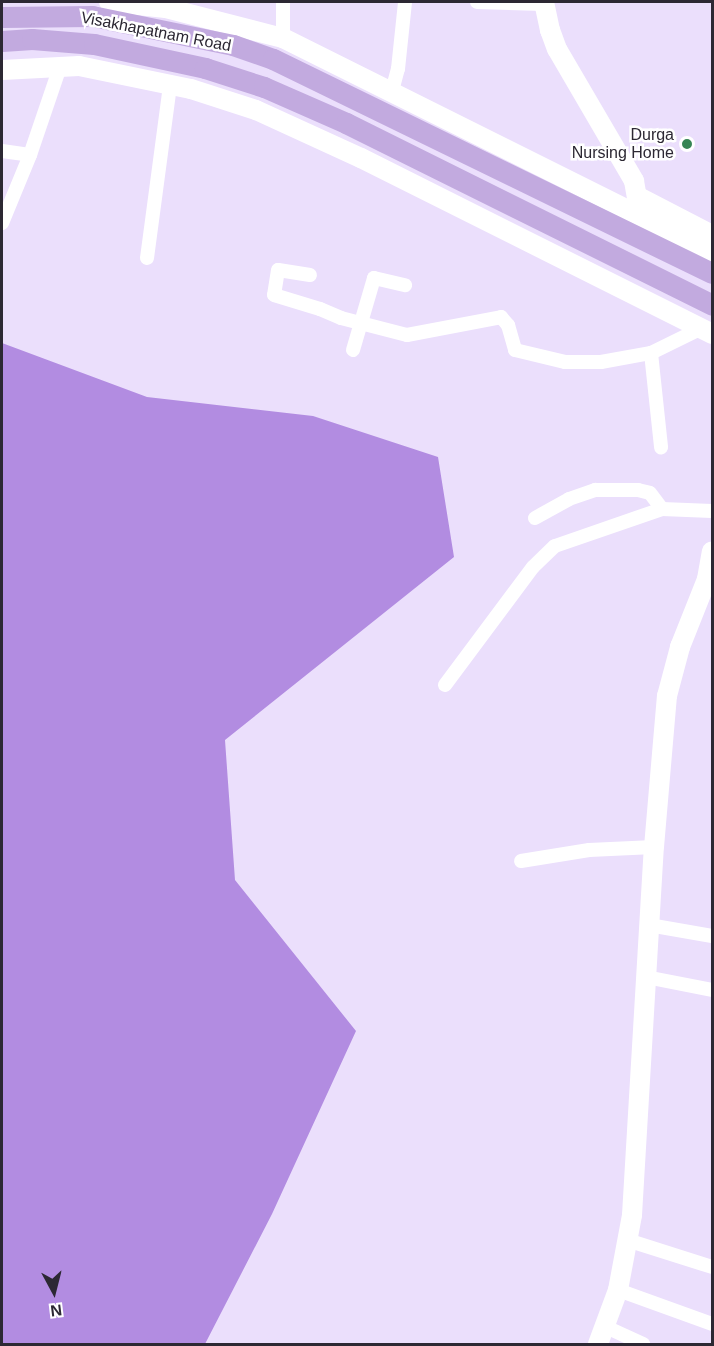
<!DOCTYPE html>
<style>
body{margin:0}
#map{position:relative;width:714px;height:1346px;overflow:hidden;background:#ebdffc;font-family:Helvetica,sans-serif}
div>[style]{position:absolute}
.forest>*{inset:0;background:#b28ce1}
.street>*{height:14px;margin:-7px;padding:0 7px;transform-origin:7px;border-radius:7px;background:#fff}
.secondary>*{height:20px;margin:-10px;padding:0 10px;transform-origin:10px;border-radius:10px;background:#fff}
.primary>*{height:21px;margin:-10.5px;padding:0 10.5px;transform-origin:10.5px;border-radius:10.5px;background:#c2aadf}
.dots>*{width:16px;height:16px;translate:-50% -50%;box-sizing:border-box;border:3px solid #fff;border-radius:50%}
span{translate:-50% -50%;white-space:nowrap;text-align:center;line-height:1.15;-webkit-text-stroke:5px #fff;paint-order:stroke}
.street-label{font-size:16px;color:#2c2833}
.poi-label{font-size:16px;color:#2c2833}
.right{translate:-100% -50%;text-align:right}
.frame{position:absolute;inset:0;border:3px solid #2c2833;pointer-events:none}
.north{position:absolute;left:24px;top:1262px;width:60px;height:60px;-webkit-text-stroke:4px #fff;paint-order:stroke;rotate:173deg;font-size:16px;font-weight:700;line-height:24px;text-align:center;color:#2c2833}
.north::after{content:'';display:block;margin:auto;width:21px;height:27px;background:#2c2833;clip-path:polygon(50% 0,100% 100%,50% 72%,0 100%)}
</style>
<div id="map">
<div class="forest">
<div style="clip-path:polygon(2px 343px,147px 397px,313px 416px,438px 457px,454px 557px,225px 740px,235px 880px,356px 1031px,272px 1214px,205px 1344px,2px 1344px)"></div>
</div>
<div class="street">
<div style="left:477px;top:2px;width:67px;rotate:1.7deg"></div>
<div style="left:283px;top:38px;width:36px;rotate:-90deg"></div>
<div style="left:392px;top:91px;width:23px;rotate:-75deg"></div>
<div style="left:398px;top:69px;width:67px;rotate:-84deg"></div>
<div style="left:2px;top:151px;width:28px;rotate:8deg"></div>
<div style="left:2px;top:223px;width:74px;rotate:-67.6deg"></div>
<div style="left:30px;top:155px;width:93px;rotate:-71.2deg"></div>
<div style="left:147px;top:258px;width:175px;rotate:-82.4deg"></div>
<div style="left:310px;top:275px;width:32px;rotate:-171deg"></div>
<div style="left:278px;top:270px;width:25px;rotate:99deg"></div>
<div style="left:274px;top:295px;width:48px;rotate:16.9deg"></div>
<div style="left:320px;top:309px;width:23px;rotate:23deg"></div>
<div style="left:341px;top:318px;width:68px;rotate:14.4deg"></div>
<div style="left:407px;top:335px;width:96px;rotate:-10.8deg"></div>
<div style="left:501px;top:317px;width:11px;rotate:49deg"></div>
<div style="left:508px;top:325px;width:26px;rotate:74deg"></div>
<div style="left:515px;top:350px;width:51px;rotate:13.5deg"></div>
<div style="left:565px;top:362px;width:36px"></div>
<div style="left:601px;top:362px;width:51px;rotate:-10.2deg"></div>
<div style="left:651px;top:353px;width:55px;rotate:-26.1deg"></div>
<div style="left:353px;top:350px;width:75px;rotate:-73.7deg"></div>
<div style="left:374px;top:278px;width:32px;rotate:13deg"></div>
<div style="left:651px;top:353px;width:95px;rotate:83.9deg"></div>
<div style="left:535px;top:518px;width:39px;rotate:-29deg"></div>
<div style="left:569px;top:499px;width:28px;rotate:-19deg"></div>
<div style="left:595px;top:490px;width:43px"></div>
<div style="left:638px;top:490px;width:12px;rotate:14deg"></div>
<div style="left:650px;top:493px;width:20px;rotate:53deg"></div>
<div style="left:445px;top:685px;width:147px;rotate:-53.3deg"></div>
<div style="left:533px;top:567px;width:30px;rotate:-44deg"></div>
<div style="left:555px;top:546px;width:113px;rotate:-19.1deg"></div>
<div style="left:662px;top:509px;width:50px;rotate:2.3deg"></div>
<div style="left:521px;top:861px;width:69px;rotate:-9.2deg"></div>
<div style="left:589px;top:850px;width:65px;rotate:-2.6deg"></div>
<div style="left:649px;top:925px;width:64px;rotate:9.9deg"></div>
<div style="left:646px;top:977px;width:67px;rotate:11.1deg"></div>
<div style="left:627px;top:1240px;width:89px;rotate:17.6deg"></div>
<div style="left:618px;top:1290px;width:100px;rotate:19.9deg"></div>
<div style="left:606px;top:1327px;width:41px;rotate:24.7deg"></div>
</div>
<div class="secondary">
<div style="left:109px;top:2px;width:57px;rotate:6deg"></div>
<div style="left:166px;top:8px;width:121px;rotate:14.4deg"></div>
<div style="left:283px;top:38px;width:479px;rotate:26.5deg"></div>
<div style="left:544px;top:2px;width:29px;rotate:78deg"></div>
<div style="left:550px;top:30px;width:20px;rotate:70deg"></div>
<div style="left:557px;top:49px;width:153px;rotate:59.7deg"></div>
<div style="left:634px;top:181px;width:34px;rotate:80deg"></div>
<div style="left:2px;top:70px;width:77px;rotate:-3deg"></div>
<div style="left:79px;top:66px;width:114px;rotate:11.6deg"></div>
<div style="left:191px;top:89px;width:68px;rotate:17.9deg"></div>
<div style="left:256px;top:110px;width:115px;rotate:24.6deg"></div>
<div style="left:361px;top:158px;width:393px;rotate:26.6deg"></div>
<div style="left:637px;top:196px;width:85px;rotate:27.5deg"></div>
<div style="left:598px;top:1344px;width:58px;rotate:-69.7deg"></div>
<div style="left:618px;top:1290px;width:76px;rotate:-79.4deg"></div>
<div style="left:632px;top:1215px;width:369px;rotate:-86.6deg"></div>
<div style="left:654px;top:847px;width:152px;rotate:-85.1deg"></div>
<div style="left:667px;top:696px;width:51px;rotate:-75.1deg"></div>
<div style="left:680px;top:647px;width:73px;rotate:-68.3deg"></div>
<div style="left:707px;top:579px;width:28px;rotate:-80deg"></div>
</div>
<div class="primary">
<div style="left:2px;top:17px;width:90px;rotate:-0.6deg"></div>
<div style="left:92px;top:16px;width:144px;rotate:11.6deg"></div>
<div style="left:233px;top:45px;width:42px;rotate:19.3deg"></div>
<div style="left:273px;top:59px;width:488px;rotate:26deg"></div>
<div style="left:2px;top:41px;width:30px;rotate:-4deg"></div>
<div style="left:32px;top:39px;width:62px;rotate:4.6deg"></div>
<div style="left:94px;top:44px;width:114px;rotate:12.2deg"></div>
<div style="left:205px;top:68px;width:62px;rotate:17.9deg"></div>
<div style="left:264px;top:87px;width:90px;rotate:23.7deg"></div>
<div style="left:346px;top:123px;width:409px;rotate:26.4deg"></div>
</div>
<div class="dots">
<div style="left:687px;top:144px;background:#368554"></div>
</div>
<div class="street-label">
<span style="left:156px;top:32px;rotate:11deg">Visakhapatnam Road</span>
</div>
<div class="poi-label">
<span class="right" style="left:674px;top:144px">Durga<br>Nursing Home</span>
</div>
<div class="frame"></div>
<div class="north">N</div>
</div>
